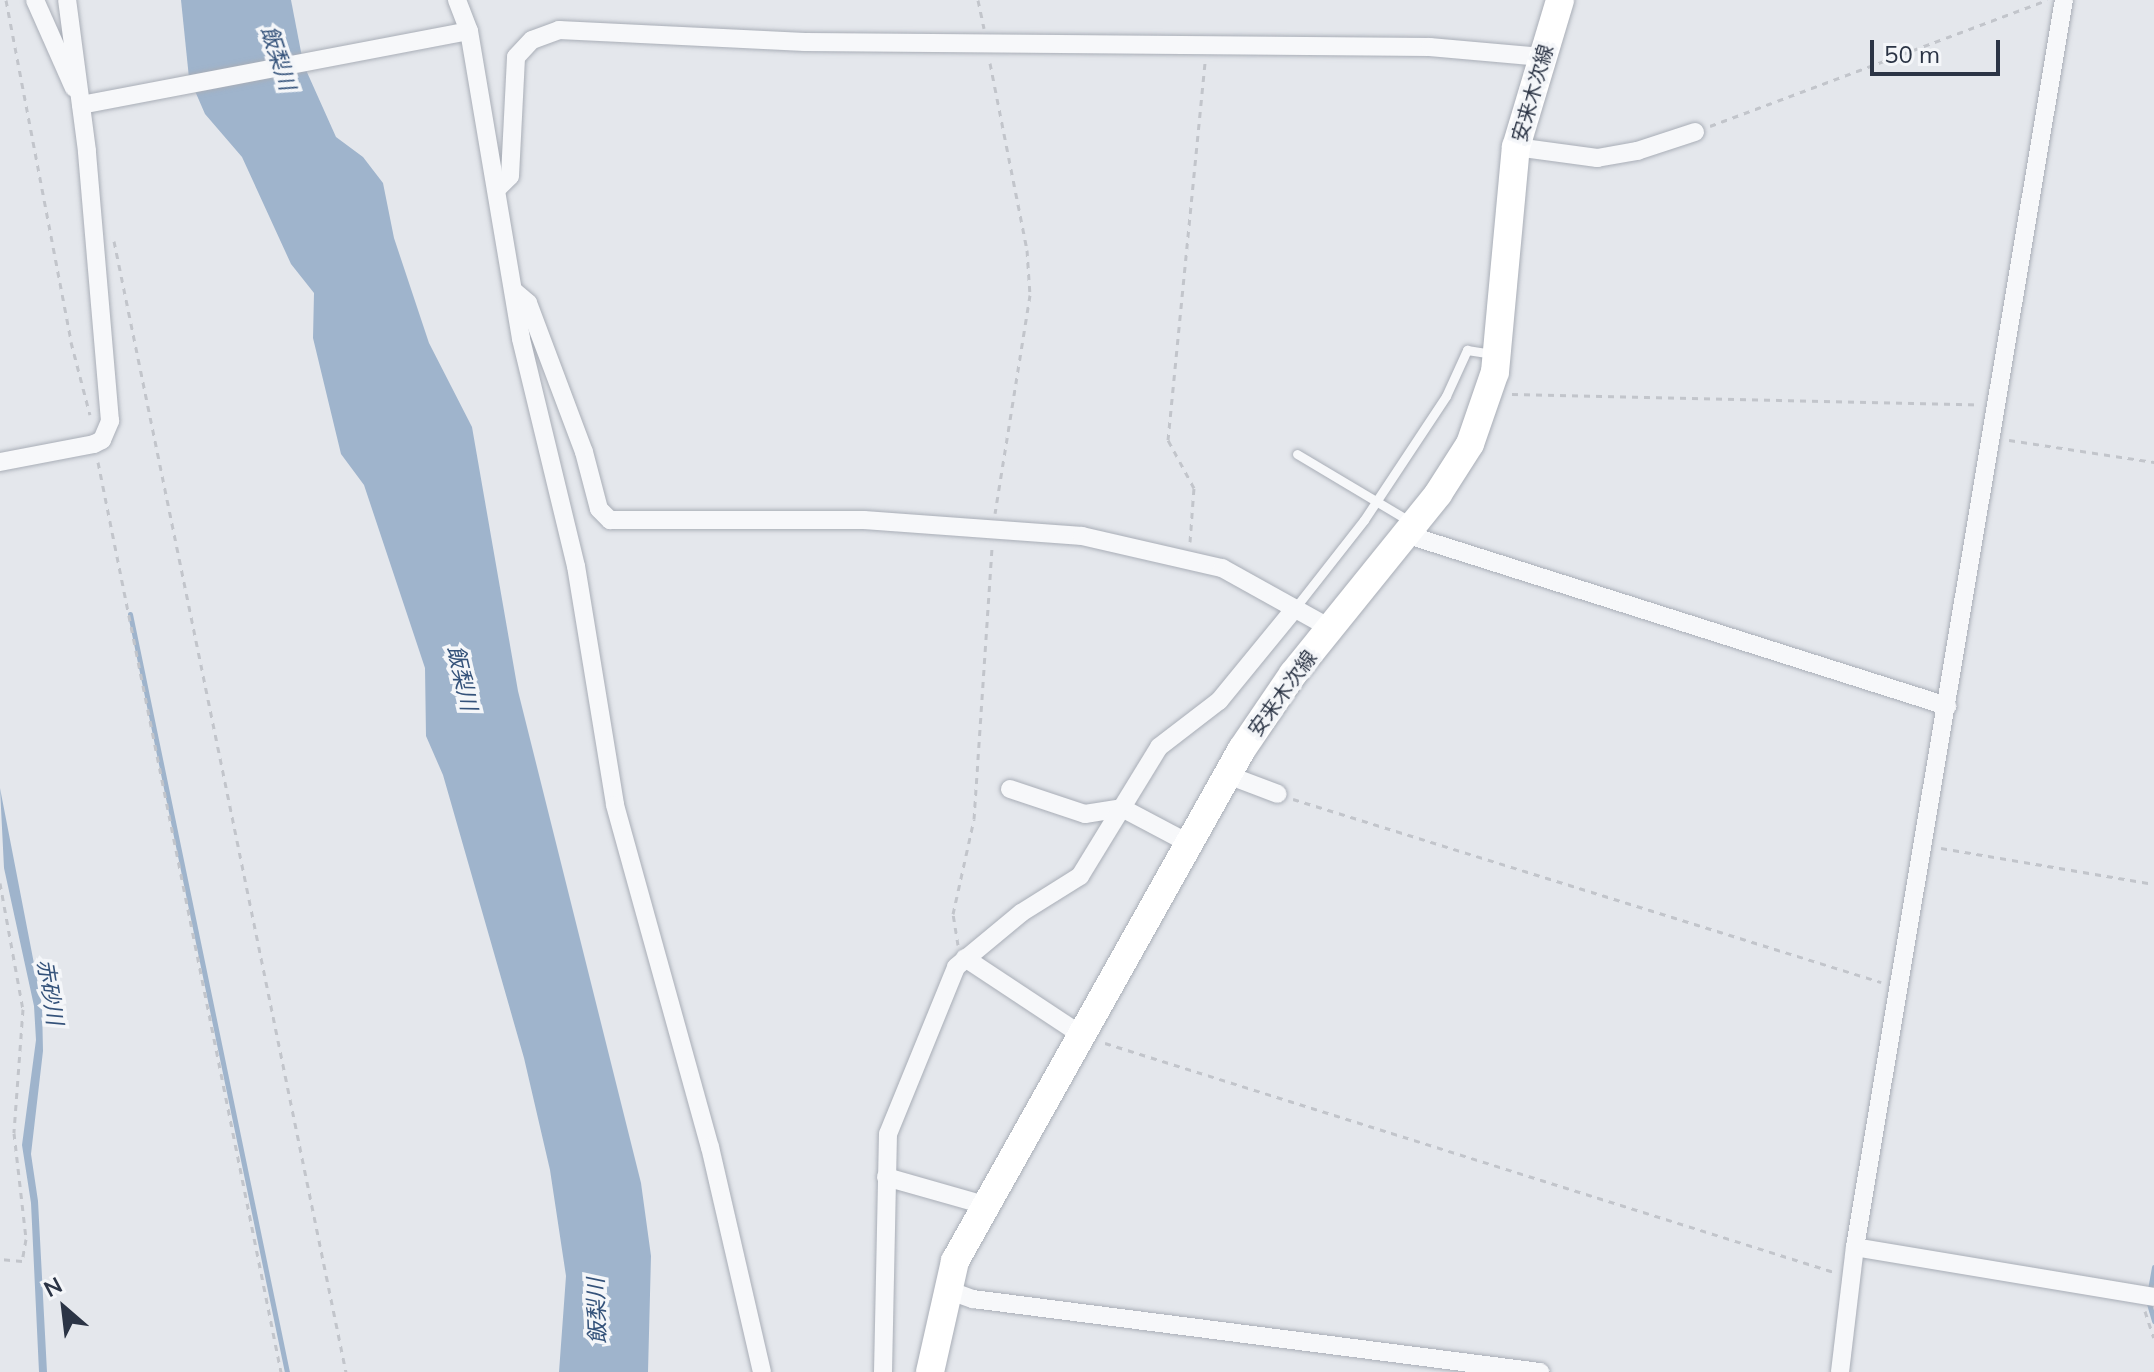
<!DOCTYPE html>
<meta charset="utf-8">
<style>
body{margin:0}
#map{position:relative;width:2154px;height:1372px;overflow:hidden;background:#e4e7ec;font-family:Mulish,"Noto Sans JP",sans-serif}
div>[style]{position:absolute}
.water>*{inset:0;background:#9fb4cc}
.stream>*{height:5px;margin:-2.5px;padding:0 2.5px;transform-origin:2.5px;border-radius:2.5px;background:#9fb4cc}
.path>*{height:3px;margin-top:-1.5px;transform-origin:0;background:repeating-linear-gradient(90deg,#c2c5cb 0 6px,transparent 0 12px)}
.roads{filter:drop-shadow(0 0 2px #a9aeb7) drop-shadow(0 0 2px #a9aeb7)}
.lane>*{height:9px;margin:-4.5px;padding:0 4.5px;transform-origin:4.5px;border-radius:4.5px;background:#f7f8fa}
.street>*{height:18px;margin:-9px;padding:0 9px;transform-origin:9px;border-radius:9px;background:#f7f8fa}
.primary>*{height:28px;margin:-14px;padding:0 14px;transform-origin:14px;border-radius:14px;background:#fff}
span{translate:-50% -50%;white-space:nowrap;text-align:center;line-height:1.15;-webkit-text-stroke:7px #f4f6f9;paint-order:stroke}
.street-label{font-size:20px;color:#2b3445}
.water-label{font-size:22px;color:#34527a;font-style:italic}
.north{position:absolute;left:24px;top:1268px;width:80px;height:80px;-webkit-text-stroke:6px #f4f6f9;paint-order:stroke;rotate:332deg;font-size:22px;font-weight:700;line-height:32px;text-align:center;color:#2b3445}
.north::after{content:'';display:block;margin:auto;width:28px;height:36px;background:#2b3445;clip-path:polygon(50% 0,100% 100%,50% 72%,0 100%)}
.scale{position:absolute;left:1870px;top:40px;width:130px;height:36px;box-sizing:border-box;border:4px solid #2b3445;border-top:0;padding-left:10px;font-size:24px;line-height:28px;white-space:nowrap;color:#2b3445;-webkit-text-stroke:6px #f4f6f9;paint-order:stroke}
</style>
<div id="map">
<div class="water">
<div style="clip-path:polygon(181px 0,291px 0,302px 57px,189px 78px)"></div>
<div style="clip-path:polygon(306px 70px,336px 137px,363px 157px,383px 183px,394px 238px,429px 343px,472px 427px,518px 691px,641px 1183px,651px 1256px,648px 1372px,559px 1372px,566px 1276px,550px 1170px,524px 1058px,443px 775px,426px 736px,425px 668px,364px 485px,341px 454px,313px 338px,314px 293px,291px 264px,242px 157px,205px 114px,195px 91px)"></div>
<div style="clip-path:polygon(0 788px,42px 1005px,43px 1051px,31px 1154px,38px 1201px,47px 1372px,39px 1372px,31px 1203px,22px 1145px,36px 1040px,34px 1006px,4px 868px)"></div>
</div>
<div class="stream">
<div style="left:130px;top:614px;width:774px;rotate:78.3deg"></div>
<div style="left:2154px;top:1267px;width:34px;rotate:100deg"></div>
<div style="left:2148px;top:1300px;width:22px;rotate:74deg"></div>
</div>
<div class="path">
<div style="left:6px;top:0;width:348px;rotate:79.2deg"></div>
<div style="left:71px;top:342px;width:75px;rotate:75.4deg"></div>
<div style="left:978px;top:0;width:29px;rotate:78deg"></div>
<div style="left:990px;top:63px;width:191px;rotate:78.8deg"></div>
<div style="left:1027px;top:250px;width:45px;rotate:86.2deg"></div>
<div style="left:1030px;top:295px;width:221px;rotate:99.1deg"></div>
<div style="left:1710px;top:126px;width:360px;rotate:-20.5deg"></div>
<div style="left:114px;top:241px;width:1155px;rotate:78.41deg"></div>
<div style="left:1512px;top:394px;width:468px;rotate:1.3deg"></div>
<div style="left:2009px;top:440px;width:147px;rotate:8.6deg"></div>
<div style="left:98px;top:462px;width:928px;rotate:78.63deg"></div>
<div style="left:1190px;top:542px;width:54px;rotate:-85.8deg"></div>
<div style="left:1194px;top:488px;width:55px;rotate:-118.4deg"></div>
<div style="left:1168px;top:440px;width:380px;rotate:-84.4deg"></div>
<div style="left:1293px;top:799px;width:616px;rotate:17.29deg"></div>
<div style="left:1941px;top:848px;width:216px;rotate:9.6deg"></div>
<div style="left:0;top:883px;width:128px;rotate:79.7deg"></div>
<div style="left:23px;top:1009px;width:124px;rotate:94.2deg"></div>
<div style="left:14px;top:1133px;width:107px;rotate:83.5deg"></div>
<div style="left:26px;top:1239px;width:22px;rotate:100deg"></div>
<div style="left:22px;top:1261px;width:22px;rotate:-175deg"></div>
<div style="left:958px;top:945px;width:31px;rotate:-99deg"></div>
<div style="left:953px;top:914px;width:97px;rotate:-77.5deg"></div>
<div style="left:974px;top:819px;width:272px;rotate:-86.2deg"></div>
<div style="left:1105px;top:1043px;width:764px;rotate:17.44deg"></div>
<div style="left:2145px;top:1311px;width:28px;rotate:72deg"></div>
</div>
<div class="roads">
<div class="lane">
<div style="left:1297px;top:454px;width:133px;rotate:30.8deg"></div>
<div style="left:1295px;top:608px;width:112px;rotate:-51.9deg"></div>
<div style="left:1364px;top:520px;width:149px;rotate:-56.5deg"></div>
<div style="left:1446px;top:396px;width:51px;rotate:-65.5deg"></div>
<div style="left:1467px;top:350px;width:25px;rotate:9deg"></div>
</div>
<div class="street">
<div style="left:35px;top:0;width:96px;rotate:66.1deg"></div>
<div style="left:457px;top:0;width:33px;rotate:69deg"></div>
<div style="left:469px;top:31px;width:312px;rotate:80.4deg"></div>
<div style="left:521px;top:339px;width:234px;rotate:76.4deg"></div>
<div style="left:576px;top:566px;width:242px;rotate:80.7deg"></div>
<div style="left:615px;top:805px;width:355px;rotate:74.5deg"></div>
<div style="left:710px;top:1147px;width:231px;rotate:77deg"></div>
<div style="left:81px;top:105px;width:395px;rotate:-10.8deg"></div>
<div style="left:1516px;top:147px;width:82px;rotate:7.7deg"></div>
<div style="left:1597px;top:158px;width:41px;rotate:-9.9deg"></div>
<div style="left:1637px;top:151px;width:61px;rotate:-18.1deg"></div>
<div style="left:497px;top:189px;width:18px;rotate:-45deg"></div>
<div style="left:510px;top:176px;width:119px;rotate:-87.1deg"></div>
<div style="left:516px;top:57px;width:23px;rotate:-47deg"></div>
<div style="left:532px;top:40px;width:29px;rotate:-20deg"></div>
<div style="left:559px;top:30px;width:246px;rotate:2.8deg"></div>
<div style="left:805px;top:42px;width:625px;rotate:0.46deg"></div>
<div style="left:1430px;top:47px;width:112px;rotate:5.1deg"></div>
<div style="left:515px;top:292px;width:17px;rotate:40deg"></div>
<div style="left:528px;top:303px;width:159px;rotate:69.4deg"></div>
<div style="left:584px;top:452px;width:59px;rotate:75.3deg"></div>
<div style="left:599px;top:509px;width:16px;rotate:45deg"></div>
<div style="left:610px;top:520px;width:254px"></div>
<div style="left:864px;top:520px;width:219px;rotate:4.2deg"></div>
<div style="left:1082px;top:536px;width:144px;rotate:12.9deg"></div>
<div style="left:1222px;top:568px;width:124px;rotate:29.1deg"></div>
<div style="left:0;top:462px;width:96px;rotate:-10.8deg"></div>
<div style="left:94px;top:444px;width:9px;rotate:-27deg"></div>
<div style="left:102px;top:440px;width:21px;rotate:-67deg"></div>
<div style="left:110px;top:421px;width:271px;rotate:-94.9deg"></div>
<div style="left:87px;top:151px;width:152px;rotate:-97.5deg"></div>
<div style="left:1405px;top:534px;width:569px;rotate:17.61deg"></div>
<div style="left:1228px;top:775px;width:53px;rotate:20.8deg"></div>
<div style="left:1010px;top:789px;width:79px;rotate:18.4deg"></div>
<div style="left:1085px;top:814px;width:37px;rotate:-9deg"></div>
<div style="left:1122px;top:808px;width:77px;rotate:27.9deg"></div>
<div style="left:965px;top:958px;width:141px;rotate:33.5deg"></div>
<div style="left:886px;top:1177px;width:102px;rotate:15.9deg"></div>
<div style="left:1855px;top:1247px;width:303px;rotate:9.5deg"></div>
<div style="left:945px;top:1289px;width:30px;rotate:20deg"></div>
<div style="left:973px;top:1299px;width:572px;rotate:7.34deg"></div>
<div style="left:883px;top:1372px;width:238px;rotate:-88.8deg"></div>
<div style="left:888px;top:1134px;width:180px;rotate:-67.8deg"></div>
<div style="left:956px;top:967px;width:85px;rotate:-39.7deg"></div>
<div style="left:1021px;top:913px;width:70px;rotate:-32.1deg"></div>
<div style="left:1080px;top:876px;width:151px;rotate:-58.5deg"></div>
<div style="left:1159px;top:747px;width:76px;rotate:-37.5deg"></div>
<div style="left:1219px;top:701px;width:120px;rotate:-50.7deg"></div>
<div style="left:1840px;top:1372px;width:126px;rotate:-83.2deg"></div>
<div style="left:1855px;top:1247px;width:1264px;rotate:-80.49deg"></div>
</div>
<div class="primary">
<div style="left:930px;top:1372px;width:114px;rotate:-77.3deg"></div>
<div style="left:955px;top:1261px;width:587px;rotate:-60.73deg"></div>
<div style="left:1242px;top:749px;width:91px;rotate:-55.8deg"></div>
<div style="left:1293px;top:674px;width:231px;rotate:-51.1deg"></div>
<div style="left:1438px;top:494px;width:59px;rotate:-57.4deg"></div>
<div style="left:1470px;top:444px;width:76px;rotate:-70.9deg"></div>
<div style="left:1495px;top:372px;width:226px;rotate:-84.7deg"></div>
<div style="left:1516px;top:147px;width:153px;rotate:-73.3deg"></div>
</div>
</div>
<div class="street-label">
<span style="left:1532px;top:93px;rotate:-74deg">安来木次線</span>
<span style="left:1282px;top:693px;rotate:-54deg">安来木次線</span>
</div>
<div class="water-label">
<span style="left:278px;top:58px;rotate:72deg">飯梨川</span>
<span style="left:462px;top:678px;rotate:77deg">飯梨川</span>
<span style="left:50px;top:992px;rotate:81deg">赤砂川</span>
<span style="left:597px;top:1311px;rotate:-92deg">飯梨川</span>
</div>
<div class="north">N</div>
<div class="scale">50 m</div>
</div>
